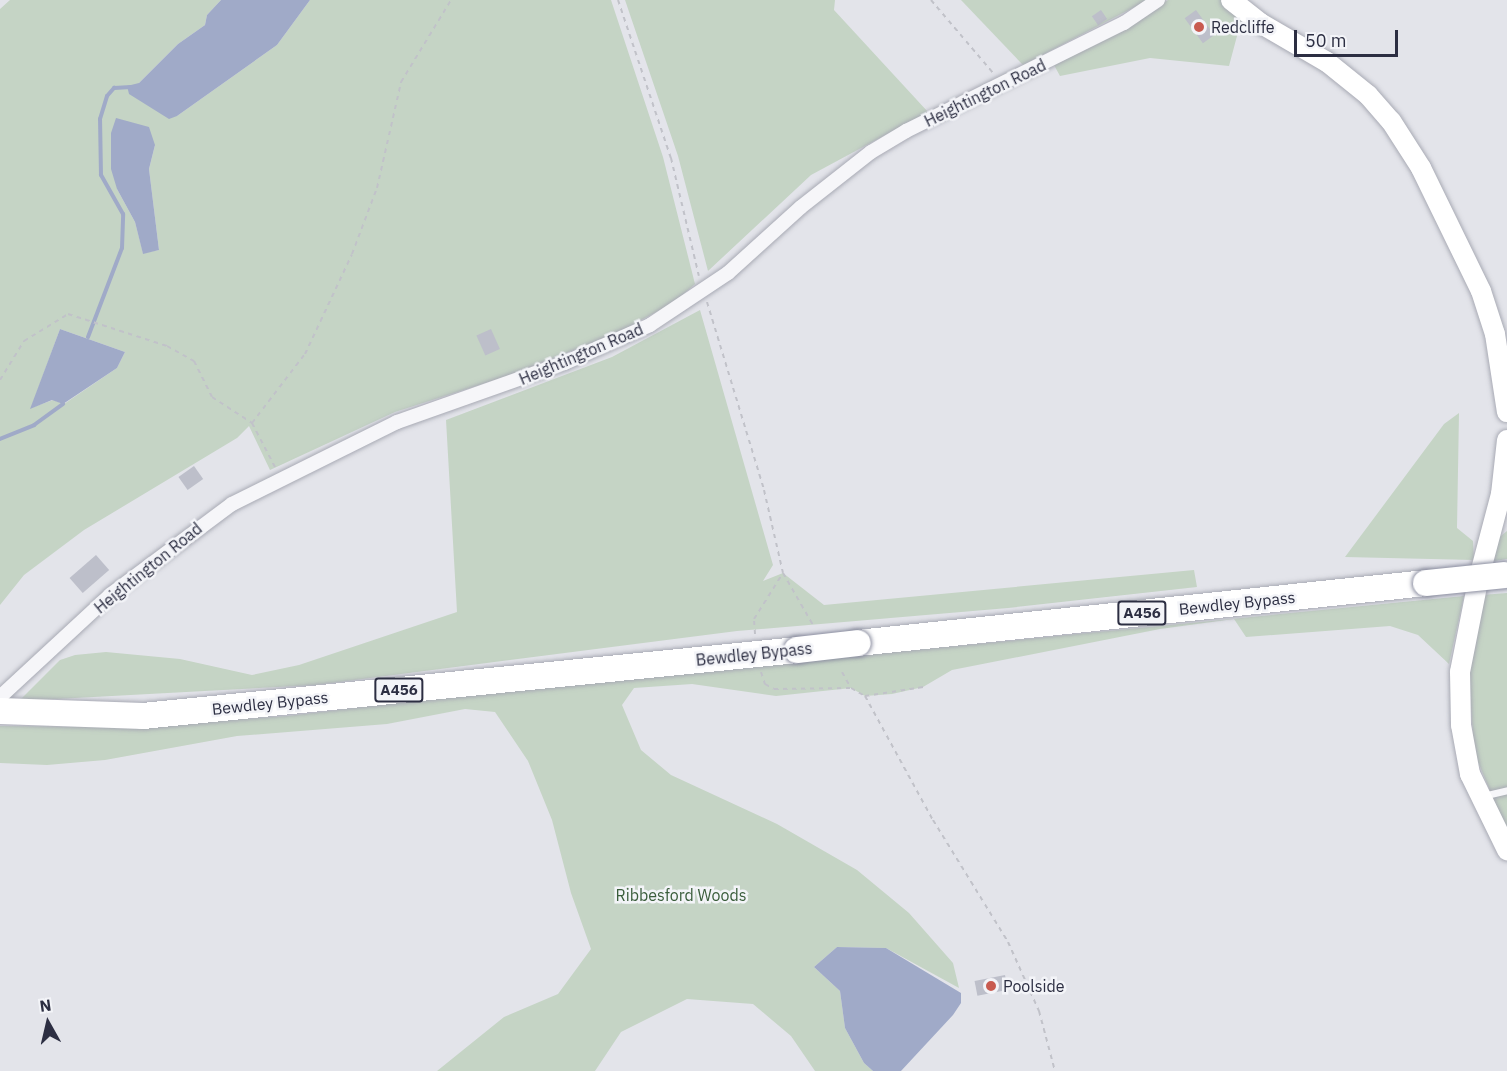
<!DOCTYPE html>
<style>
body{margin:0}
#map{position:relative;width:1507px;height:1071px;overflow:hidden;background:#e3e4ea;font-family:"IBM Plex Sans",sans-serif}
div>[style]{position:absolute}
.green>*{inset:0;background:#c5d4c5}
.water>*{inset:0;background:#a0aac8}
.stream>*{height:4px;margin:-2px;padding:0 2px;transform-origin:2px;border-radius:2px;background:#a0aac8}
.building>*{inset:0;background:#bdbfca;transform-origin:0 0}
.path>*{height:2px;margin-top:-1px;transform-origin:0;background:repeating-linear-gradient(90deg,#c1c2c9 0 4.5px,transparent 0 9px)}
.roads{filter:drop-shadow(0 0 2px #a8aab4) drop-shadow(0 0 2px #a8aab4)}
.lane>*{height:7px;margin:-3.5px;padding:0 3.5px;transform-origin:3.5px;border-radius:3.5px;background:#f6f6f9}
.street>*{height:14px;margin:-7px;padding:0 7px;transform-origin:7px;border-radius:7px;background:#f6f6f9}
.secondary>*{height:20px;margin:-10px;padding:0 10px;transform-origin:10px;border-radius:10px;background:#fff}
.highway>*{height:26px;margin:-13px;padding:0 13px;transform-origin:13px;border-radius:13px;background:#fff}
.bridges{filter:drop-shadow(0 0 2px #8b8ea0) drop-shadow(0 0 2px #8b8ea0)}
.highway-bridge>*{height:26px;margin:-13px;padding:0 13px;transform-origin:13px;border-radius:13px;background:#fff}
.dots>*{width:16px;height:16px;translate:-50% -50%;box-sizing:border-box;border:3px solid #f3f4f8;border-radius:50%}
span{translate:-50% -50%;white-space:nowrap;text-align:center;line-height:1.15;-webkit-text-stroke:5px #f3f4f8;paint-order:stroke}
.shield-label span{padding:2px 4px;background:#f3f4f8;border:2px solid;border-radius:4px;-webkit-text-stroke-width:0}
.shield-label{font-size:15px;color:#2c2e42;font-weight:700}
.poi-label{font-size:16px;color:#2c2e42}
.left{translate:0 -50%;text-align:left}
.street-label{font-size:16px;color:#2c2e42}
.park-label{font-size:16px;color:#3a5d3b}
.north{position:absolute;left:18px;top:993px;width:60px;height:60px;-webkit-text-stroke:4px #f3f4f8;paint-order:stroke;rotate:352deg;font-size:16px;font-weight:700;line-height:24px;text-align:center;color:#2c2e42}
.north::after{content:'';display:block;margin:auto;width:21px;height:27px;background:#2c2e42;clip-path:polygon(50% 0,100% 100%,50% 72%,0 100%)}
.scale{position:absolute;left:1294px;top:30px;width:104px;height:27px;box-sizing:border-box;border:3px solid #2c2e42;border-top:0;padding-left:8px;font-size:18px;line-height:21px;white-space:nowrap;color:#2c2e42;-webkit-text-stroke:4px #f3f4f8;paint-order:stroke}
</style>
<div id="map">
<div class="green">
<div style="clip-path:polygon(evenodd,10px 0,221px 0,207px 15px,205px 25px,178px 44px,139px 83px,177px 116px,277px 45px,310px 0,611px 0,663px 157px,695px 284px,673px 303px,615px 334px,504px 377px,395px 412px,270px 470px,249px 426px,237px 438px,84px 530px,24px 575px,0 605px,0 9px,10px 0,155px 145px,149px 169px,159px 250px,143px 253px,135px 222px,117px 189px,155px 145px,10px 0,60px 329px,125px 352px,117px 368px,64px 404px,53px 400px,31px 408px,60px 329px)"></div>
<div style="clip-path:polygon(625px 0,835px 0,834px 10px,928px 112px,811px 175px,708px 271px,678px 156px)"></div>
<div style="clip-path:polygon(961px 0,1148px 0,1023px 65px)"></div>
<div style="clip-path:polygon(1168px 0,1222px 0,1241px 21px,1229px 66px,1150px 58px,1060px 76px,1054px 65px)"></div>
<div style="clip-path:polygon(700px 310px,773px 565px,763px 581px,783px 573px,824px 605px,1194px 570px,1197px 587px,1008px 608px,737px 631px,316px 685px,19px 701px,60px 660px,75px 655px,106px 652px,180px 659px,252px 675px,299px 665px,457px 612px,446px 420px,612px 357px)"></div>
<div style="clip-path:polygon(1459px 413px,1457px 528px,1473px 541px,1474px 560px,1345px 557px,1444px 424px)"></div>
<div style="clip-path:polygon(1507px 531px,1507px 559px,1494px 561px,1496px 540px)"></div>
<div style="clip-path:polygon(1507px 593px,1507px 832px,1474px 752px,1469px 673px,1482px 595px)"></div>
<div style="clip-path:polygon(1464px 596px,1449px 664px,1418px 635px,1390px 626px,1246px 637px,1234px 619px,1160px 629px,952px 670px,923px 687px,892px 694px,865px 696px,851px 688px,776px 696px,692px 684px,634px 688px,622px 705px,641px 750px,671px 775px,777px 824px,857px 870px,909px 913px,953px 963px,959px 988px,886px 948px,837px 947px,814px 967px,840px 991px,845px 1028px,864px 1063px,873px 1071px,815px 1071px,791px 1036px,753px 1004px,687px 999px,621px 1032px,595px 1071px,437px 1071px,504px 1017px,558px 994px,591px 949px,571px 893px,552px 820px,528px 761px,495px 712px,465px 709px,387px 724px,237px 736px,105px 760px,47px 765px,0 763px,0 726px,129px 727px,287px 716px,499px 691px)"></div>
</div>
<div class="water">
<div style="clip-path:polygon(221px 0,310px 0,277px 45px,177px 116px,169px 119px,129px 94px,127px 86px,139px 83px,178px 44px,205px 25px,207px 15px)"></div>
<div style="clip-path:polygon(116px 118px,149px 127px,155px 145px,149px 169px,159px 250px,143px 254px,135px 222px,117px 189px,111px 169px,111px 133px)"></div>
<div style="clip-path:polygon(60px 329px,125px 352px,117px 368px,63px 404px,52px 400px,30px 409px)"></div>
<div style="clip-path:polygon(837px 947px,886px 948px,961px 993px,961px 1003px,953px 1015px,901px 1071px,873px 1071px,864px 1063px,845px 1028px,840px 991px,814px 967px)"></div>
</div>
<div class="stream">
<div style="left:88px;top:337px;width:95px;rotate:-69.1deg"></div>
<div style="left:122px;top:248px;width:34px;rotate:-88deg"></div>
<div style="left:123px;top:214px;width:45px;rotate:-119.4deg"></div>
<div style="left:101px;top:175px;width:56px;rotate:-91deg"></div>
<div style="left:100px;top:119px;width:24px;rotate:-73deg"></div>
<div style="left:107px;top:96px;width:11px;rotate:-49deg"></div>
<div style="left:114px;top:88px;width:17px;rotate:-3deg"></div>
<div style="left:0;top:439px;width:37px;rotate:-22deg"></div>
<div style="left:34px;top:425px;width:36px;rotate:-36deg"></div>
</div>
<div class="building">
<div style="left:1101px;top:10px;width:11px;height:11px;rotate:56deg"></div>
<div style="left:1196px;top:10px;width:31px;height:14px;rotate:54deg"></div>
<div style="left:491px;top:329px;width:22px;height:16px;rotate:66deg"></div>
<div style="left:194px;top:466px;width:16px;height:19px;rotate:55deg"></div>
<div style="left:96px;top:555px;width:20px;height:35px;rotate:49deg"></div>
<div style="left:1005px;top:975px;width:15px;height:31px;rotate:79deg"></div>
</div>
<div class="path">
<div style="left:618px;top:0;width:167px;rotate:71.5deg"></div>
<div style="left:671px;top:158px;width:121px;rotate:76.7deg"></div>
<div style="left:931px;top:0;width:97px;rotate:49.6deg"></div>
<div style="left:707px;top:302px;width:196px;rotate:73.1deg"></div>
<div style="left:764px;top:490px;width:85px;rotate:77.1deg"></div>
<div style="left:783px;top:573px;width:60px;rotate:60deg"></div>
<div style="left:0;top:380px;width:46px;rotate:-58.4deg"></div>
<div style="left:24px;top:341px;width:52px;rotate:-31.5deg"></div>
<div style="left:68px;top:314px;width:104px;rotate:17.9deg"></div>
<div style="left:167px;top:346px;width:31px;rotate:29deg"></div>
<div style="left:194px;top:361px;width:40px;rotate:63.4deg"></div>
<div style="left:212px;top:397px;width:48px;rotate:33deg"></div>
<div style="left:275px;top:467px;width:50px;rotate:-117.6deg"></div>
<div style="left:252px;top:423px;width:87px;rotate:-52.5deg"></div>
<div style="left:305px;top:354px;width:110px;rotate:-64.8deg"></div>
<div style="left:352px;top:254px;width:71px;rotate:-69.3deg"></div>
<div style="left:377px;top:188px;width:109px;rotate:-77.2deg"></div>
<div style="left:401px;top:82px;width:96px;rotate:-58.6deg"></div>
<div style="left:755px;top:634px;width:15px;rotate:-94deg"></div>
<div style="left:754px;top:619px;width:54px;rotate:-57.8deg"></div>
<div style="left:761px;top:672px;width:13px;rotate:72deg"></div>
<div style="left:765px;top:684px;width:10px;rotate:29deg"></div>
<div style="left:774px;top:689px;width:76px;rotate:-0.8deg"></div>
<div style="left:842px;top:672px;width:18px;rotate:61deg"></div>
<div style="left:851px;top:688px;width:16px;rotate:30deg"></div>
<div style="left:865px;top:696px;width:141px;rotate:61.3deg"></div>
<div style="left:933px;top:820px;width:143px;rotate:58.4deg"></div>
<div style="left:1008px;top:942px;width:76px;rotate:65.8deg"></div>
<div style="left:1039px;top:1011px;width:62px;rotate:75.1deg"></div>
<div style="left:865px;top:696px;width:59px;rotate:-8.8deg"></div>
</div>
<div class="roads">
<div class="lane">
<div style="left:1482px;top:796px;width:26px;rotate:-13deg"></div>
</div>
<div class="street">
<div style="left:0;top:697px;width:150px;rotate:-42.8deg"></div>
<div style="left:110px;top:595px;width:152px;rotate:-36.7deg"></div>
<div style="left:232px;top:504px;width:184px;rotate:-26.4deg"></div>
<div style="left:397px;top:422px;width:177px;rotate:-19.5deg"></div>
<div style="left:564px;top:363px;width:94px;rotate:-23.8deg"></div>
<div style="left:650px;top:325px;width:94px;rotate:-33.7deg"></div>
<div style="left:728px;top:273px;width:98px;rotate:-42.1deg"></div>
<div style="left:801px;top:207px;width:89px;rotate:-38.2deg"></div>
<div style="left:871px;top:152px;width:41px;rotate:-31deg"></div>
<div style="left:906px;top:131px;width:243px;rotate:-26.4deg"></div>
<div style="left:1124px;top:23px;width:41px;rotate:-34.1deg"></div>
</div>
<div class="secondary">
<div style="left:1231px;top:0;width:37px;rotate:38deg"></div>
<div style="left:1260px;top:23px;width:78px;rotate:30.2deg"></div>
<div style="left:1327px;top:62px;width:53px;rotate:38.8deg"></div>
<div style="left:1368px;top:95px;width:35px;rotate:49deg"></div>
<div style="left:1391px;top:121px;width:56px;rotate:57.4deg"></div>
<div style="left:1421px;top:168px;width:137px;rotate:64deg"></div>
<div style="left:1481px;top:291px;width:45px;rotate:72deg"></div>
<div style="left:1495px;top:334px;width:79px;rotate:81.3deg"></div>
<div style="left:1507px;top:440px;width:54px;rotate:96.3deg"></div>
<div style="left:1501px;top:494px;width:90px;rotate:104.8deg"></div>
<div style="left:1478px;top:581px;width:93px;rotate:101.2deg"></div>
<div style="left:1460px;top:672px;width:53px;rotate:88.9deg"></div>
<div style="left:1461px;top:725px;width:50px;rotate:79.6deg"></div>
<div style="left:1470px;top:774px;width:85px;rotate:64deg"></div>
</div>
<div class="highway">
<div style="left:858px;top:643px;width:571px;rotate:-6.03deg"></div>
<div style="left:0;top:711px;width:143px;rotate:2deg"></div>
<div style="left:143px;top:716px;width:657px;rotate:-5.76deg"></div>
</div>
</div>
<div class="bridges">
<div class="highway-bridge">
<div style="left:1426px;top:583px;width:79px;rotate:-5.8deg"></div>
<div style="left:797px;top:650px;width:61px;rotate:-6.5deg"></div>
</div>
</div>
<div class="dots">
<div style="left:1199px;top:27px;background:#c85b50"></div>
<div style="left:991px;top:986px;background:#c85b50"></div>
</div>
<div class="shield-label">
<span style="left:1142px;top:613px">A456</span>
<span style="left:399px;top:690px">A456</span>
</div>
<div class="poi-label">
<span class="left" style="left:1211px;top:27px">Redcliffe</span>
<span class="left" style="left:1003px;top:986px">Poolside</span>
</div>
<div class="street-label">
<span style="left:985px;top:93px;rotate:-26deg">Heightington Road</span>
<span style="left:581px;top:354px;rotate:-23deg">Heightington Road</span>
<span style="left:148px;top:568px;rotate:-39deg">Heightington Road</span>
<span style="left:1237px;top:603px;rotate:-6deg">Bewdley Bypass</span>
<span style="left:754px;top:654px;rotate:-6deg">Bewdley Bypass</span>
<span style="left:270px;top:703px;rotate:-6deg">Bewdley Bypass</span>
</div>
<div class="park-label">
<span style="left:681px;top:895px">Ribbesford Woods</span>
</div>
<div class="north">N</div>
<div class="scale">50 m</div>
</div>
